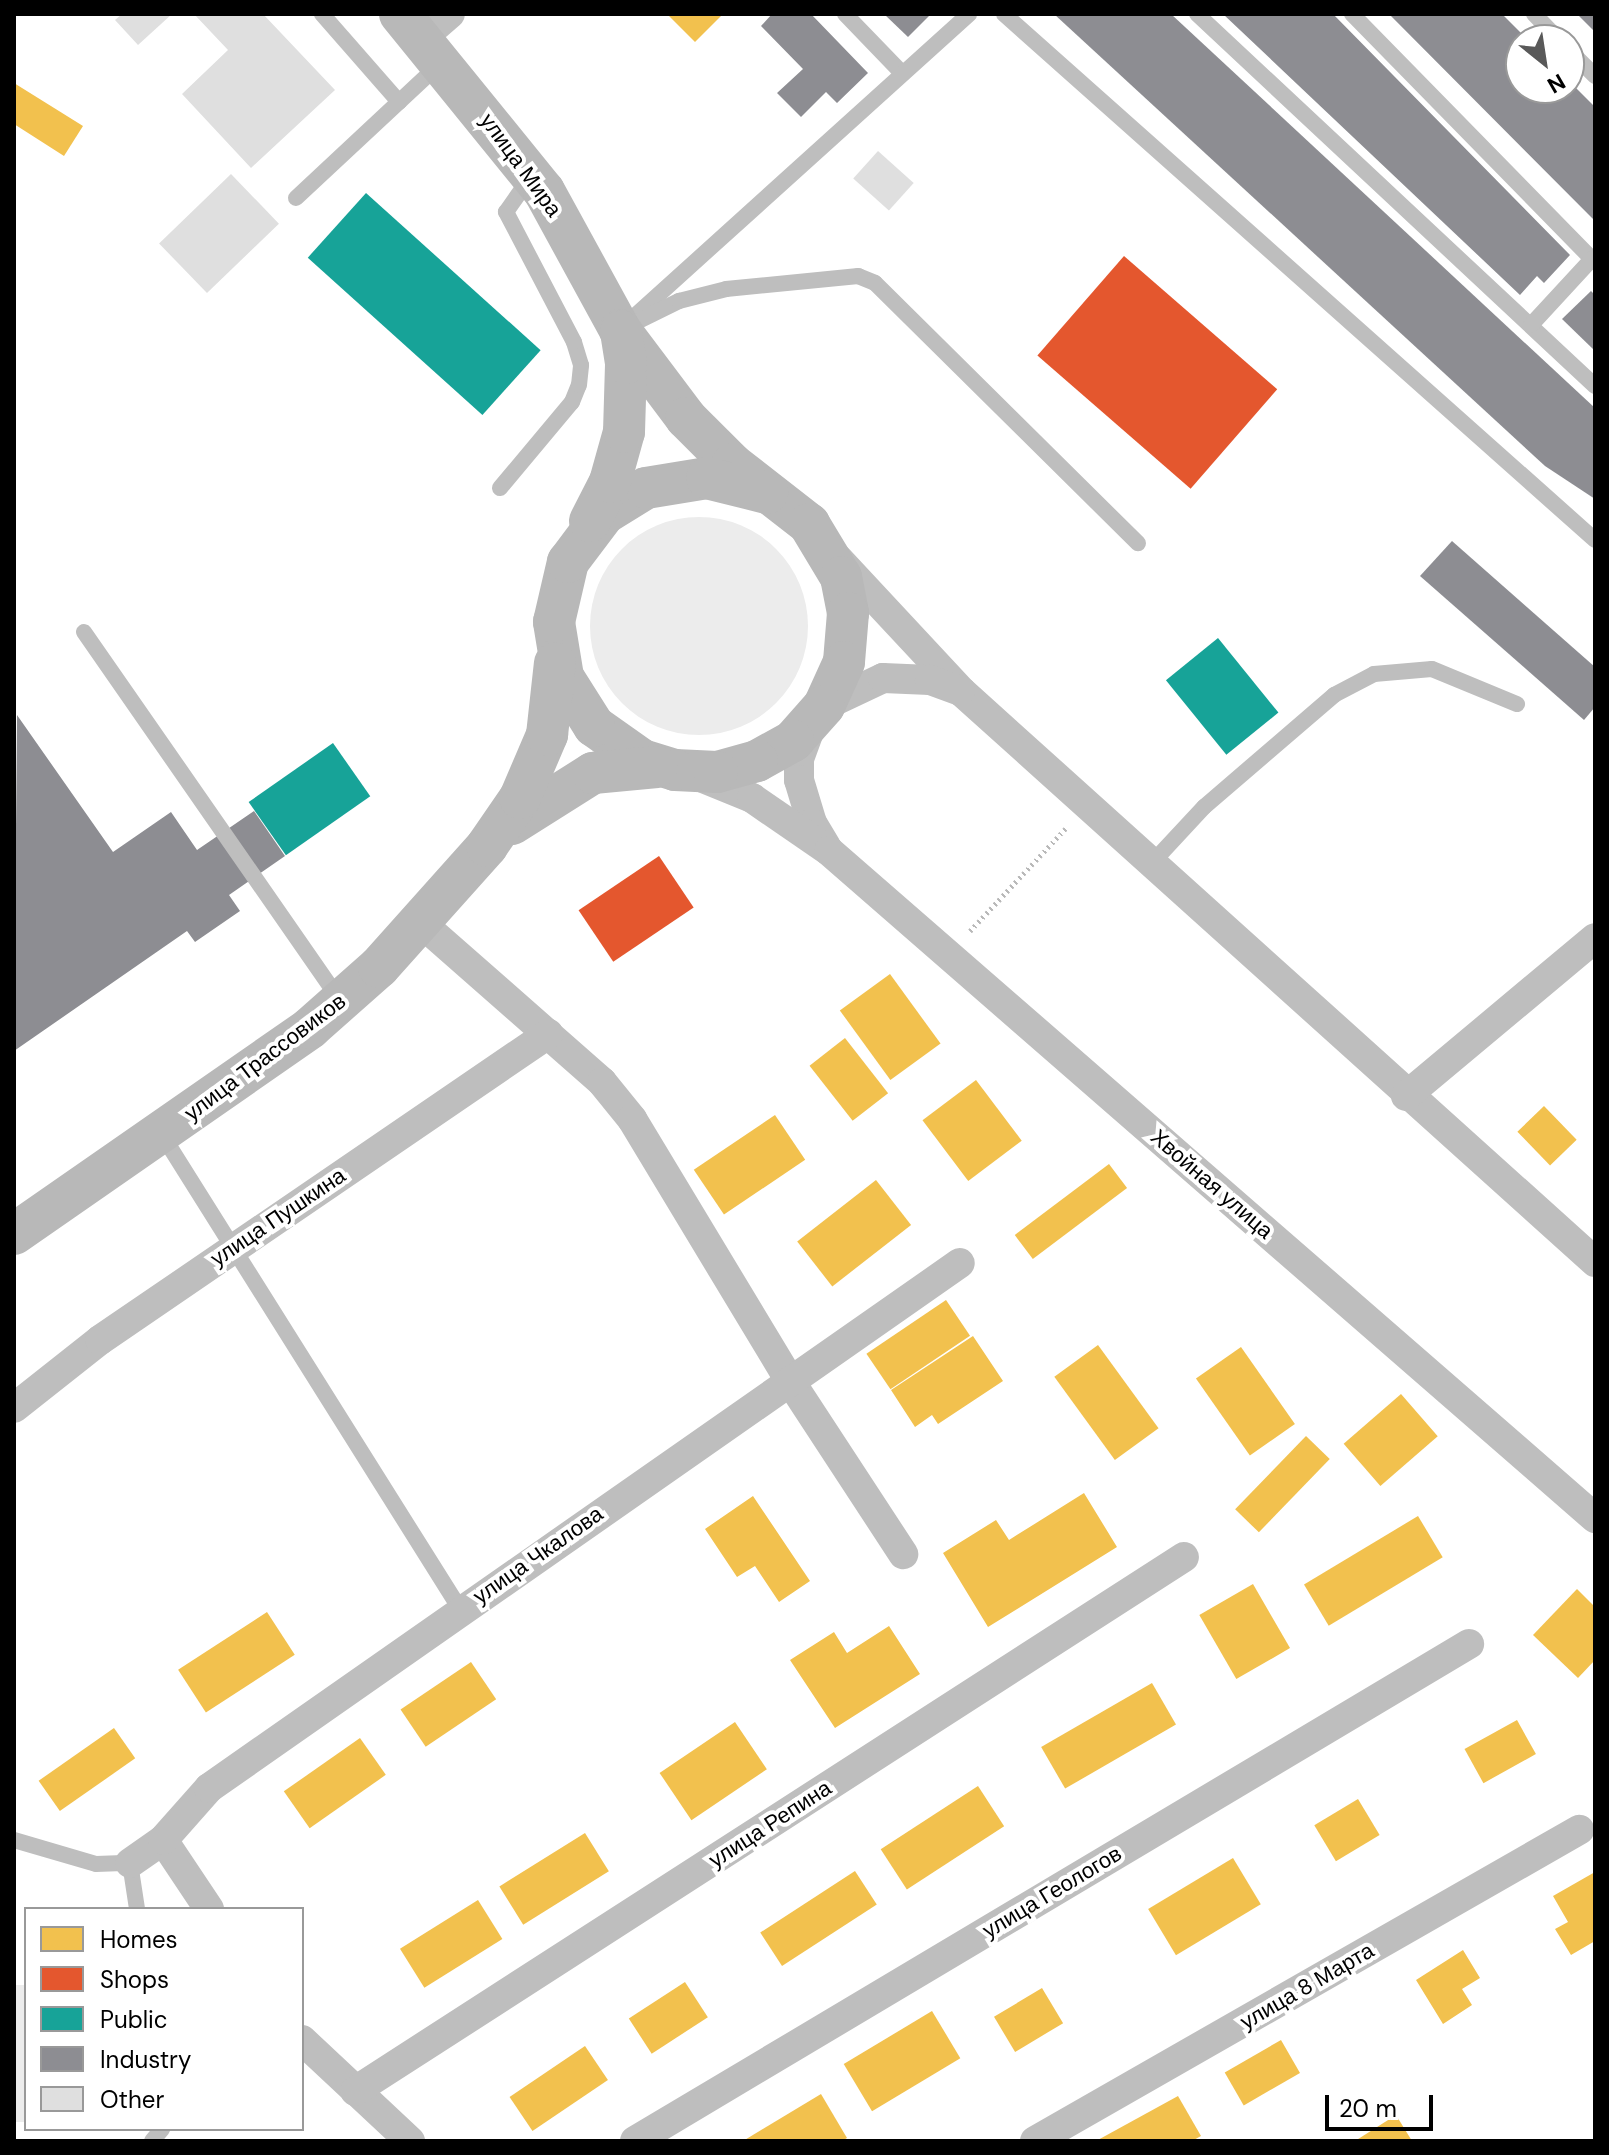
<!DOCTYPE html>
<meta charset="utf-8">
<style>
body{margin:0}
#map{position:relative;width:1609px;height:2155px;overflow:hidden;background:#fff;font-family:"DM Sans",sans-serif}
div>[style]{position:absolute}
.green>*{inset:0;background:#ececec;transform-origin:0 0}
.round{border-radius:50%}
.homes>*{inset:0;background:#f2c14e;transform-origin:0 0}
.shops>*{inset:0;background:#e4572e;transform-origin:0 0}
.public>*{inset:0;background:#17a398;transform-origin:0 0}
.industry>*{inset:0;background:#8d8d92}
.building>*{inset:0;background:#dfdfdf;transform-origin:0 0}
.path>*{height:5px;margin-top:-2.5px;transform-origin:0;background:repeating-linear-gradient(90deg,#b9b9b9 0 2px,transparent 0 6px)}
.lane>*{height:16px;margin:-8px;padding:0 8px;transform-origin:8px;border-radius:8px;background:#bebebe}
.street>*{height:30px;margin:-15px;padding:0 15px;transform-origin:15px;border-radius:15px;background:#bebebe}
.secondary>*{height:42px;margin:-21px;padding:0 21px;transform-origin:21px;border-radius:21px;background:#b8b8b8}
span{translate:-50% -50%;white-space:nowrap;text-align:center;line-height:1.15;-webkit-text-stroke:8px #fff;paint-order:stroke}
.street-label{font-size:22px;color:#000}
.frame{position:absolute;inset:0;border:16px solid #000;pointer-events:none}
.legend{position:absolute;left:24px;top:1907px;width:280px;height:224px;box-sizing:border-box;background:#fff;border:2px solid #999;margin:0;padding:10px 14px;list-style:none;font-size:24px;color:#000}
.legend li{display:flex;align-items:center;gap:16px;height:40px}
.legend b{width:40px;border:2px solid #999}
.north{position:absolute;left:1505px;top:24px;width:80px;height:80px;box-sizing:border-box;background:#fff;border:2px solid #999;border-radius:50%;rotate:150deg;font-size:22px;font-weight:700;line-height:32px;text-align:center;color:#000}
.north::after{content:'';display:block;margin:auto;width:28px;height:36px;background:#595959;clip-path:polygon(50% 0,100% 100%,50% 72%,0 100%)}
.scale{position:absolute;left:1325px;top:2095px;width:108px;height:36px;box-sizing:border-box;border:4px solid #000;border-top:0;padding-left:10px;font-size:24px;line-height:28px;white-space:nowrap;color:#000;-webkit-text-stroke:6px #fff;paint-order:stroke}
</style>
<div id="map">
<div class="green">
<div class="round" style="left:590px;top:517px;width:218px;height:218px"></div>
<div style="left:26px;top:1985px;width:137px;height:12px;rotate:90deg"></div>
</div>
<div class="homes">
<div style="clip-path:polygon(667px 14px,723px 14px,695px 42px)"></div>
<div style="clip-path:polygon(14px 83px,83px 126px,64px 156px,14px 124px)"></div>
<div style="left:890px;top:974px;width:86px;height:62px;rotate:54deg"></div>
<div style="left:845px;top:1038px;width:70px;height:45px;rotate:52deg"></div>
<div style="left:976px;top:1080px;width:76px;height:67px;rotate:53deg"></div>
<div style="left:1544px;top:1106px;width:47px;height:37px;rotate:46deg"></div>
<div style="left:775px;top:1115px;width:54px;height:98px;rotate:56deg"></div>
<div style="left:1109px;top:1164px;width:30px;height:118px;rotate:53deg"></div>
<div style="left:876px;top:1180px;width:57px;height:100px;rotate:52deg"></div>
<div style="left:946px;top:1300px;width:43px;height:96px;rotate:56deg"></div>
<div style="clip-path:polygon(973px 1336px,1003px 1381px,938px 1424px,932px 1415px,915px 1427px,891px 1390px)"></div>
<div style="left:1098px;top:1345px;width:103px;height:54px;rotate:54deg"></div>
<div style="left:1241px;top:1347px;width:94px;height:55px;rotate:55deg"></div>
<div style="left:1401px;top:1394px;width:56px;height:76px;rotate:49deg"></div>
<div style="left:1306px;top:1436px;width:33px;height:102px;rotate:44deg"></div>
<div style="clip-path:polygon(1084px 1493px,1117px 1547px,988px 1627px,943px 1553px,996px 1520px,1009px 1540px)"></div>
<div style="clip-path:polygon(753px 1496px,810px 1581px,779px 1602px,755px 1566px,737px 1577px,705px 1529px)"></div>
<div style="left:1418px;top:1516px;width:48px;height:133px;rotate:59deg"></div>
<div style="left:1253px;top:1584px;width:74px;height:62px;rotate:60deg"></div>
<div style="clip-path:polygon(1577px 1589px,1595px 1607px,1595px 1660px,1578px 1678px,1533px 1635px)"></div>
<div style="left:267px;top:1612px;width:51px;height:106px;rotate:57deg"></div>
<div style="clip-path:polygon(889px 1626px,920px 1674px,835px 1728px,790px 1660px,834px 1632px,847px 1653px)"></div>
<div style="left:471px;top:1662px;width:45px;height:85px;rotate:56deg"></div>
<div style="left:1152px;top:1683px;width:48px;height:128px;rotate:60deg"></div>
<div style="left:1517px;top:1720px;width:39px;height:60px;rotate:61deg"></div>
<div style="left:735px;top:1722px;width:57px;height:91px;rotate:56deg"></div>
<div style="left:114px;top:1728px;width:37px;height:92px;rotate:55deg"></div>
<div style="left:360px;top:1738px;width:45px;height:93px;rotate:55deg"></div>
<div style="left:978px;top:1786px;width:48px;height:116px;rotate:57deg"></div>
<div style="left:1358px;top:1799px;width:42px;height:51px;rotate:59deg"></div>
<div style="left:585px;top:1833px;width:45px;height:101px;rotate:58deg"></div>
<div style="left:1233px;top:1858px;width:54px;height:99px;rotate:59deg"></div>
<div style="left:855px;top:1871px;width:40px;height:113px;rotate:57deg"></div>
<div style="clip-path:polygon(1595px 1872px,1595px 1941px,1571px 1955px,1555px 1929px,1568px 1922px,1553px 1896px)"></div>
<div style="left:478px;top:1900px;width:46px;height:92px;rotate:58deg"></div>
<div style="clip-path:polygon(1463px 1950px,1480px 1978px,1462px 1989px,1472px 2005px,1443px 2024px,1416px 1980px)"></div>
<div style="left:685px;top:1982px;width:42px;height:67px;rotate:57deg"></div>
<div style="left:1042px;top:1988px;width:41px;height:56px;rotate:59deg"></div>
<div style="left:932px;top:2011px;width:55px;height:103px;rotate:59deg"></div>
<div style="left:1281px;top:2040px;width:38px;height:65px;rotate:60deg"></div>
<div style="left:585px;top:2046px;width:41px;height:91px;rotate:56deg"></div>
<div style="clip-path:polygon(821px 2094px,847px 2138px,842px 2141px,743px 2141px)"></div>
<div style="clip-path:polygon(1178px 2096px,1201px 2136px,1192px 2141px,1096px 2141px)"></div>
<div style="clip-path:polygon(1396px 2115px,1412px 2141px,1355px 2141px)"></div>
</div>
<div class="shops">
<div style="left:1124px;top:256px;width:203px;height:132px;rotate:41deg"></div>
<div style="left:659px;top:856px;width:62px;height:97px;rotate:56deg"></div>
</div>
<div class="public">
<div style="left:366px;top:193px;width:235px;height:87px;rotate:42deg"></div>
<div style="left:1218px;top:638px;width:96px;height:67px;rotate:51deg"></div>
<div style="left:333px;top:743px;width:65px;height:103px;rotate:55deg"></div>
</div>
<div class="industry">
<div style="clip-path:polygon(772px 14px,811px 14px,868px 73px,837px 103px,826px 92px,801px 117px,777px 93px,803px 69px,761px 26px)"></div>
<div style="clip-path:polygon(884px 14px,931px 14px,908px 37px)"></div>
<div style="clip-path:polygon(1054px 14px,1171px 14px,1595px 408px,1595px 499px,1545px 466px)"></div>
<div style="clip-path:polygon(1223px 14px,1333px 14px,1570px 255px,1544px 283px,1537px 276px,1520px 295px)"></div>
<div style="clip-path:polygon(1389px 14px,1502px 14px,1528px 40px,1521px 40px,1521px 88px,1569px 88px,1569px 81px,1595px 107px,1595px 221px)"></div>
<div style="clip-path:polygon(1577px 14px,1595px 14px,1595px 32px)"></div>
<div style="clip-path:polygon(1591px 291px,1595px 295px,1595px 351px,1562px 319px)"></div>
<div style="clip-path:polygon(1452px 541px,1595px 667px,1595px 707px,1584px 720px,1420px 576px)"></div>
<div style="clip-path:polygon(17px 715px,113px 852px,171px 812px,197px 850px,254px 811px,285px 856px,229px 895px,240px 911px,195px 942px,187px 931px,14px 1051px)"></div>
</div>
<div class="building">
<div style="clip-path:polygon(122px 14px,172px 14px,138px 45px,115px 20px)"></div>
<div style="clip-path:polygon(194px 14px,263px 14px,335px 90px,251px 168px,182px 94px,228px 50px)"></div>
<div style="left:878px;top:151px;width:48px;height:37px;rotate:42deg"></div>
<div style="left:231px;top:174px;width:69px;height:100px;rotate:46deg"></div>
</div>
<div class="path">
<div style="left:970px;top:931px;width:142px;rotate:-47deg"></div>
</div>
<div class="lane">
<div style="left:322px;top:14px;width:117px;rotate:48.8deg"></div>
<div style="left:845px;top:14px;width:79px;rotate:46deg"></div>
<div style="left:1004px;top:14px;width:791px;rotate:41.67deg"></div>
<div style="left:1197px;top:14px;width:545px;rotate:43.07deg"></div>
<div style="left:1352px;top:14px;width:347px;rotate:45.6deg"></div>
<div style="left:1534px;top:14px;width:36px;rotate:46deg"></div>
<div style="left:1569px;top:50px;width:37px;rotate:45deg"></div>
<div style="left:296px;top:198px;width:198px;rotate:-43deg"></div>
<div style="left:636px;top:315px;width:449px;rotate:-42.1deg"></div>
<div style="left:1531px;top:325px;width:90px;rotate:-47.3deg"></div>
<div style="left:622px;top:329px;width:64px;rotate:-26.2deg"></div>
<div style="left:679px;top:301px;width:49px;rotate:-14.3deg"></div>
<div style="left:726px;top:289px;width:133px;rotate:-5.6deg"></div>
<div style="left:858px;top:276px;width:18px;rotate:22deg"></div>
<div style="left:875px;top:283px;width:370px;rotate:44.7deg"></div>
<div style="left:500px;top:488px;width:112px;rotate:-50.1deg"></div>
<div style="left:572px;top:402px;width:18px;rotate:-68deg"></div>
<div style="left:579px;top:385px;width:20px;rotate:-84deg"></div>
<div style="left:581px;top:365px;width:24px;rotate:-107deg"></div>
<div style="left:574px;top:342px;width:147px;rotate:-117.6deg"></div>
<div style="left:506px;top:212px;width:45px;rotate:-54.9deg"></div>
<div style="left:84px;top:632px;width:449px;rotate:55.2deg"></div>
<div style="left:1151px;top:864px;width:78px;rotate:-47.1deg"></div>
<div style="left:1204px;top:807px;width:172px;rotate:-40.7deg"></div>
<div style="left:1334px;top:695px;width:45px;rotate:-27.7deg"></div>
<div style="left:1374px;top:674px;width:58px;rotate:-4.9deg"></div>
<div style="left:1432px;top:669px;width:92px;rotate:22.4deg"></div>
<div style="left:161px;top:1133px;width:562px;rotate:57.86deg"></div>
<div style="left:14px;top:1840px;width:85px;rotate:16.3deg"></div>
<div style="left:96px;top:1864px;width:34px;rotate:-2deg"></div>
<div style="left:130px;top:1863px;width:47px;rotate:81.3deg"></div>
<div style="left:152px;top:2141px;width:16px;rotate:-50deg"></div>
</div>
<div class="street">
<div style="left:422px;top:38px;width:37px;rotate:-41deg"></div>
<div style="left:838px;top:559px;width:182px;rotate:47deg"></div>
<div style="left:962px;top:692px;width:852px;rotate:42deg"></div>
<div style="left:824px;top:706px;width:65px;rotate:-25.4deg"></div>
<div style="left:883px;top:678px;width:47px;rotate:2.4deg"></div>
<div style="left:930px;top:680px;width:32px;rotate:20deg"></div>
<div style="left:811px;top:726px;width:35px;rotate:110deg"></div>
<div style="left:799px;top:759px;width:21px;rotate:90deg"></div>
<div style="left:799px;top:780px;width:45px;rotate:73.2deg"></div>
<div style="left:812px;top:823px;width:27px;rotate:59deg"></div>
<div style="left:696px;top:775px;width:61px;rotate:22.3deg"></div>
<div style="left:752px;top:798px;width:93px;rotate:34.5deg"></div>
<div style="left:829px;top:851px;width:1016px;rotate:41.05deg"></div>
<div style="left:420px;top:922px;width:242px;rotate:41.3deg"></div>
<div style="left:602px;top:1082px;width:48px;rotate:51deg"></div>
<div style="left:632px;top:1119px;width:306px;rotate:58.9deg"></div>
<div style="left:790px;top:1381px;width:207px;rotate:56.8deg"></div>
<div style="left:1406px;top:1096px;width:246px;rotate:-39.9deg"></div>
<div style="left:14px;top:1408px;width:110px;rotate:-38.3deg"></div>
<div style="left:100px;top:1340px;width:543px;rotate:-34.33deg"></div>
<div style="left:163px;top:1840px;width:83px;rotate:56.3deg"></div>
<div style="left:130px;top:1863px;width:40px;rotate:-34.9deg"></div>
<div style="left:163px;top:1840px;width:69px;rotate:-48.5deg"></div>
<div style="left:209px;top:1788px;width:916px;rotate:-34.96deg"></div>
<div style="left:302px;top:2040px;width:148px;rotate:43.1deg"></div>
<div style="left:355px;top:2091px;width:986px;rotate:-32.79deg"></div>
<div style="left:635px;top:2141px;width:971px;rotate:-30.79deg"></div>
<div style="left:1035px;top:2141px;width:627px;rotate:-29.76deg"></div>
</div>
<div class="secondary">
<div style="left:400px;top:14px;width:228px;rotate:50.9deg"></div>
<div style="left:544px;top:191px;width:158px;rotate:61.3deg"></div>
<div style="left:620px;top:330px;width:110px;rotate:53.1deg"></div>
<div style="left:686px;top:418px;width:65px;rotate:45deg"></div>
<div style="left:732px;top:464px;width:98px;rotate:37.9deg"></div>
<div style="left:809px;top:524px;width:62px;rotate:58.9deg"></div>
<div style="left:841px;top:577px;width:37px;rotate:79deg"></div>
<div style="left:848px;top:613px;width:49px;rotate:94.7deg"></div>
<div style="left:844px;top:662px;width:48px;rotate:114.4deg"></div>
<div style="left:824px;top:706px;width:47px;rotate:131.5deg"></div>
<div style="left:793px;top:741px;width:41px;rotate:150.9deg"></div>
<div style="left:757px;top:761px;width:41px;rotate:164.6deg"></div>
<div style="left:717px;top:772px;width:42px;rotate:-177.3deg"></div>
<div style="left:675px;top:770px;width:34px;rotate:-163deg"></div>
<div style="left:642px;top:760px;width:59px;rotate:-144.7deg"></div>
<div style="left:594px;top:726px;width:58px;rotate:-122.3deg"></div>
<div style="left:563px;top:677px;width:56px;rotate:-99.3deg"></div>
<div style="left:554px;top:622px;width:62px;rotate:-76.9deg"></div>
<div style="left:568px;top:562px;width:60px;rotate:-53.1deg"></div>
<div style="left:604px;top:514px;width:49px;rotate:-31.8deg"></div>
<div style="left:646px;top:488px;width:62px;rotate:-9.3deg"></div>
<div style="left:707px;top:478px;width:62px;rotate:14deg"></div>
<div style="left:590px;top:521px;width:44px;rotate:-62.9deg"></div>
<div style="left:610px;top:482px;width:52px;rotate:-74.4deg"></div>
<div style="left:624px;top:432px;width:69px;rotate:-88.3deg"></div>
<div style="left:626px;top:363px;width:32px;rotate:-99deg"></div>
<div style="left:512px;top:824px;width:96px;rotate:-32.2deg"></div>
<div style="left:593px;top:773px;width:64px;rotate:-5.4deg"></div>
<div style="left:14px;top:1234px;width:361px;rotate:-34.8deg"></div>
<div style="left:310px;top:1028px;width:92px;rotate:-41.5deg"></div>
<div style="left:379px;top:967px;width:162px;rotate:-48.2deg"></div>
<div style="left:487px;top:846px;width:58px;rotate:-55.5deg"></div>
<div style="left:520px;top:798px;width:69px;rotate:-66.8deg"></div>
<div style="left:547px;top:735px;width:72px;rotate:-83.7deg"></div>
</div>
<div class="street-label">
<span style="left:521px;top:165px;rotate:54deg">улица Мира</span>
<span style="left:265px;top:1057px;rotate:-37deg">улица Трассовиков</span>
<span style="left:1212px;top:1184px;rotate:41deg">Хвойная улица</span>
<span style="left:278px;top:1217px;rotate:-34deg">улица Пушкина</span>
<span style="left:538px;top:1555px;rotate:-35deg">улица Чкалова</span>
<span style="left:770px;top:1824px;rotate:-33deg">улица Репина</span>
<span style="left:1052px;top:1892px;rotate:-31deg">улица Геологов</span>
<span style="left:1307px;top:1986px;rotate:-30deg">улица 8 Марта</span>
</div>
<div class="frame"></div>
<ul class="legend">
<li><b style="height:22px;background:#f2c14e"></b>Homes</li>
<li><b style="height:22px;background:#e4572e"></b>Shops</li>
<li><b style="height:22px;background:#17a398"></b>Public</li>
<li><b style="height:22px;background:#8d8d92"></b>Industry</li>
<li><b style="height:22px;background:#dfdfdf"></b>Other</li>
</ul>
<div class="north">N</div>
<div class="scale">20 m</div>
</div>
